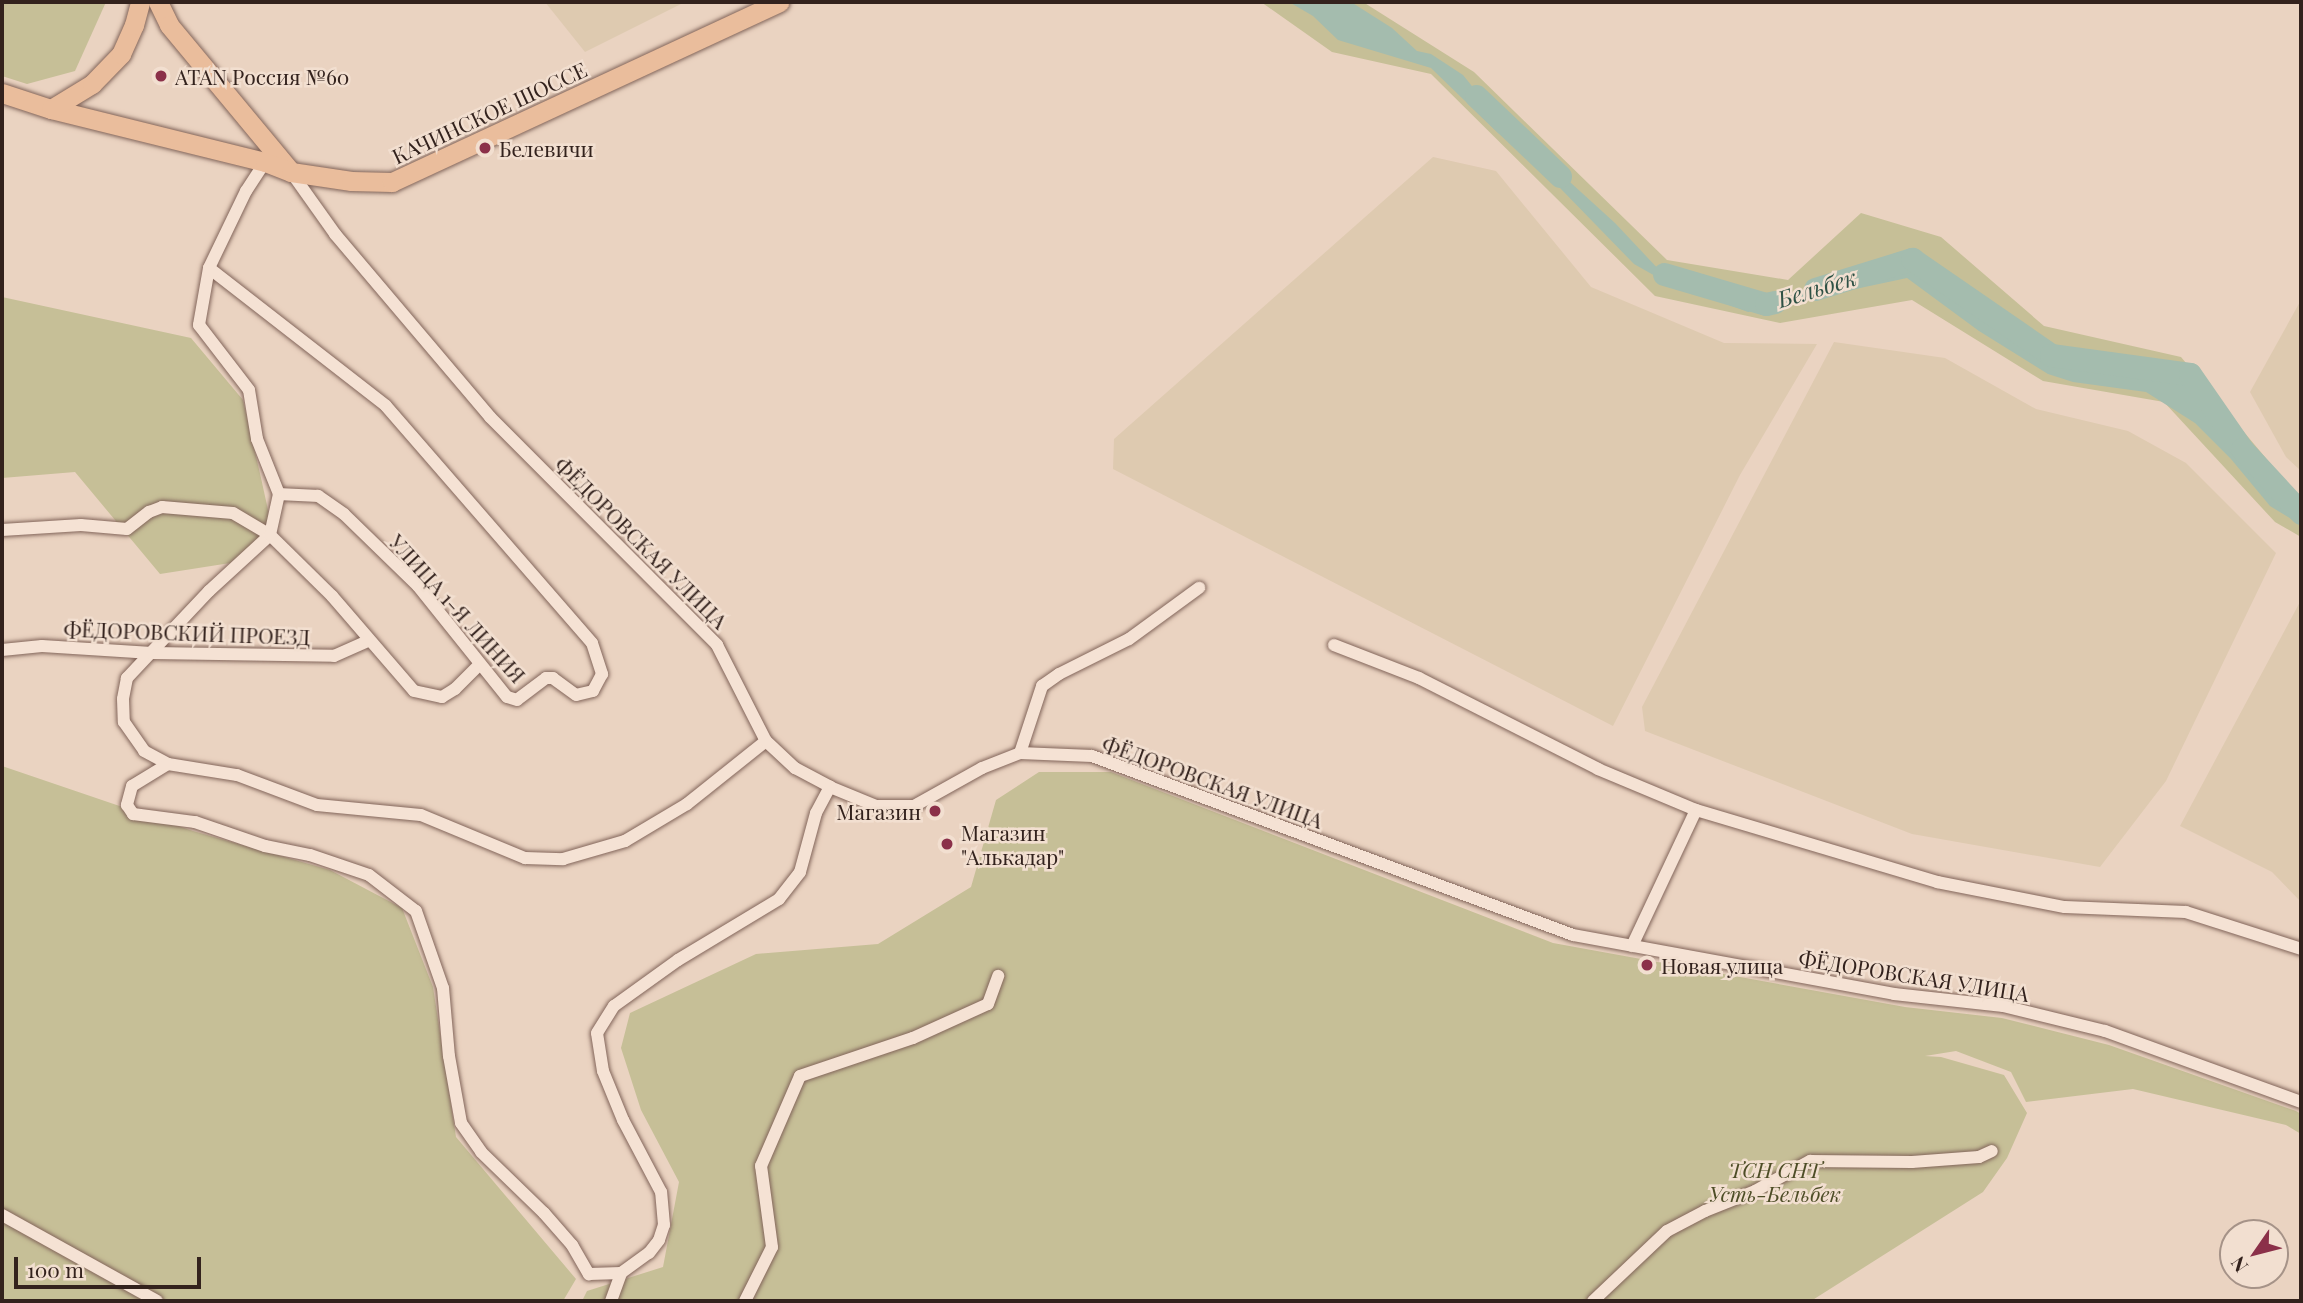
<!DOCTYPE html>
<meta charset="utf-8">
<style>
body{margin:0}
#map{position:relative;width:2303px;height:1303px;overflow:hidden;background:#ead3c1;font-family:"Playfair Display",serif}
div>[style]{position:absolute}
.farmland>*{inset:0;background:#decab0}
.green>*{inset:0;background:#c6bf97}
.water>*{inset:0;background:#a4bcae}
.river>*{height:23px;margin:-11.5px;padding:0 11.5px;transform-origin:11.5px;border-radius:11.5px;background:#a4bcae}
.roads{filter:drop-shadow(0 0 2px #82655a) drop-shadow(0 0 2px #82655a)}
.minor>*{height:12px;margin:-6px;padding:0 6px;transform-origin:6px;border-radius:6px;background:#f5e2d4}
.primary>*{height:19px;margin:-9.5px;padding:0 9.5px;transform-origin:9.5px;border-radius:9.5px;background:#eabd9c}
.dots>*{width:19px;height:19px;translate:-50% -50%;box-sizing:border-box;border:4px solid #f2dfd0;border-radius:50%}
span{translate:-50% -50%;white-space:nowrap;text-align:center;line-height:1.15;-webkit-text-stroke:5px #f2dfd0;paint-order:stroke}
.poi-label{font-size:21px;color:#33221d}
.left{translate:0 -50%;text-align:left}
.right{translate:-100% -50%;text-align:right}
.street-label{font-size:21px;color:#33221d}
.park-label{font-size:21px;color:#4d4d26;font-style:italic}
.water-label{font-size:23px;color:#2e5145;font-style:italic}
.frame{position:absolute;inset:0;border:4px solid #33221d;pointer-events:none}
.north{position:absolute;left:2219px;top:1219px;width:70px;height:70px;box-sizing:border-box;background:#f2dfd0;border:2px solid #a69388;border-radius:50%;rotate:235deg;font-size:19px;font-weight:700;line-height:28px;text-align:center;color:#33221d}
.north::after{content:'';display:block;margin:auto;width:24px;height:32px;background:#8b3049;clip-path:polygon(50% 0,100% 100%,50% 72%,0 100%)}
.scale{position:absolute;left:14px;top:1257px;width:187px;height:32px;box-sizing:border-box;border:4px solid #33221d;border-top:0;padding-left:9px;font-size:21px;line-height:24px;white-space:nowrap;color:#33221d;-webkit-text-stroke:5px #f2dfd0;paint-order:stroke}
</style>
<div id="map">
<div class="farmland">
<div style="clip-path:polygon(545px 2px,685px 2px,585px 52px)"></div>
<div style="clip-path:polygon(1433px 157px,1496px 171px,1591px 287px,1724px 343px,1817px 344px,1740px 475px,1613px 726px,1113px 469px,1114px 439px)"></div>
<div style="clip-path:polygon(2301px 300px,2301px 471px,2286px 457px,2250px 392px)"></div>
<div style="clip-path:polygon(1834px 342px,1945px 358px,2036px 409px,2128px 431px,2186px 463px,2276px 553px,2166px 781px,2100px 867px,1912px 834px,1645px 731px,1642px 707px)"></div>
<div style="clip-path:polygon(2301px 600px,2301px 902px,2272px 872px,2180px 826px)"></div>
</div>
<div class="green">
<div style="clip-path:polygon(2px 2px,106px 2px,75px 71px,27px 84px,2px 76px)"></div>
<div style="clip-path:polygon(1261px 2px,1363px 2px,1474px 72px,1667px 260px,1788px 280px,1861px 213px,1941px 237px,2044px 326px,2181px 357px,2301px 500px,2301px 537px,2275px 522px,2164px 402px,2043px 381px,1912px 300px,1780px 323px,1655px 296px,1431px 74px,1332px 52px)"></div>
<div style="clip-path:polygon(2px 297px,191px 338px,243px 400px,261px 478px,270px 519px,243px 561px,160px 574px,75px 472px,2px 478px)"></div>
<div style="clip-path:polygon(2px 766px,193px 831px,330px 870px,402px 908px,433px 987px,456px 1137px,576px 1279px,563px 1301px,2px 1301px)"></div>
<div style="clip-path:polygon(1039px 772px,1111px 772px,1553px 943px,1905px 1007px,2002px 1018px,2109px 1045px,2296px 1111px,2301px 1114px,2301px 1134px,2286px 1125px,2133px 1089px,2026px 1102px,2011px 1072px,1956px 1051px,1925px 1056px,1941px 1057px,2004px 1075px,2027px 1113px,2007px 1158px,1983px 1192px,1811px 1301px,582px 1301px,587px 1291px,663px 1267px,679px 1182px,641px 1110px,621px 1048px,630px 1013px,756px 954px,878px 944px,971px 887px,996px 800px)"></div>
</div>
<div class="water">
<div style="clip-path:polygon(1289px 2px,1351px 2px,1392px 28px,1417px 51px,1431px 54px,1463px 75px,1493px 112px,1615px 223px,1662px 273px,1677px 271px,1694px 283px,1751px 300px,1767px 301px,1912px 259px,2051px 355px,2190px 374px,2242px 449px,2301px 509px,2301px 525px,2270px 506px,2231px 459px,2195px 423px,2146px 392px,2073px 382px,2048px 374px,1979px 331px,1907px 278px,1748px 312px,1664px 281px,1634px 264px,1525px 152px,1498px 133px,1431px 68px,1338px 40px,1313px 16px)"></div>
</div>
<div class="river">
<div style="left:1476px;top:96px;width:116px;rotate:43.6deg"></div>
<div style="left:1664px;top:274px;width:106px;rotate:16.4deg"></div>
<div style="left:1766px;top:304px;width:9px;rotate:-13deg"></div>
<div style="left:1815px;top:289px;width:102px;rotate:-17.2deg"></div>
<div style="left:1912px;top:259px;width:169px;rotate:34.6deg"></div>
<div style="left:2051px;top:355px;width:140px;rotate:7.8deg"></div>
<div style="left:2190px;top:374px;width:91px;rotate:55.3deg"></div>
<div style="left:2242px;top:449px;width:87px;rotate:47.3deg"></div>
</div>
<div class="roads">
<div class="minor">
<div style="left:265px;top:162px;width:35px;rotate:123deg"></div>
<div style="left:246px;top:191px;width:85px;rotate:115.7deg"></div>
<div style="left:209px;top:268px;width:58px;rotate:100deg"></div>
<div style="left:199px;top:325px;width:82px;rotate:52.4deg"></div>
<div style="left:249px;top:390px;width:50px;rotate:80.7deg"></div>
<div style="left:257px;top:439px;width:59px;rotate:68.2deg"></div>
<div style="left:279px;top:494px;width:42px;rotate:102.4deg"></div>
<div style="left:270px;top:535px;width:83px;rotate:137.4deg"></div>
<div style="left:209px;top:591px;width:120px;rotate:133.3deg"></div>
<div style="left:127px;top:678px;width:21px;rotate:101deg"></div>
<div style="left:123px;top:699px;width:23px;rotate:88deg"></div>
<div style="left:124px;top:722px;width:35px;rotate:55deg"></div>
<div style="left:144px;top:751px;width:27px;rotate:28deg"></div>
<div style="left:168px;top:764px;width:70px;rotate:9.1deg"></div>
<div style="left:237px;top:775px;width:85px;rotate:20.6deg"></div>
<div style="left:317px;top:805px;width:104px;rotate:5.5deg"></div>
<div style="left:421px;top:815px;width:113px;rotate:22.5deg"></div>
<div style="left:525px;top:858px;width:38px;rotate:2deg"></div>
<div style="left:563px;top:859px;width:65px;rotate:-16.2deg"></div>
<div style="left:625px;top:841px;width:72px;rotate:-30.8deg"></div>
<div style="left:687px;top:804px;width:101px;rotate:-38.6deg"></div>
<div style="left:291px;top:172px;width:76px;rotate:54.6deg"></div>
<div style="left:335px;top:234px;width:240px;rotate:49.7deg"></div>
<div style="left:490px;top:417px;width:322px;rotate:45.1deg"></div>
<div style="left:717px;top:645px;width:108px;rotate:63deg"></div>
<div style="left:766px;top:741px;width:40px;rotate:43deg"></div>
<div style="left:795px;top:768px;width:40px;rotate:28deg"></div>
<div style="left:830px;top:787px;width:50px;rotate:22.4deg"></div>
<div style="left:876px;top:806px;width:38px"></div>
<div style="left:914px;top:806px;width:78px;rotate:-29.2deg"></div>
<div style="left:982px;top:768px;width:41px;rotate:-21.5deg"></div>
<div style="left:1020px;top:753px;width:72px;rotate:2.4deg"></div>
<div style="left:1092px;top:756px;width:513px;rotate:20.41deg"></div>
<div style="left:1573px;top:935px;width:326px;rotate:10.4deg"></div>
<div style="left:1894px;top:994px;width:110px;rotate:6.3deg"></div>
<div style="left:2003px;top:1006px;width:105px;rotate:13.8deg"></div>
<div style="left:2105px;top:1031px;width:208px;rotate:19.9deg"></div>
<div style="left:209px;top:268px;width:224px;rotate:37.9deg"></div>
<div style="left:386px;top:406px;width:314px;rotate:49deg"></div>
<div style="left:592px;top:643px;width:33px;rotate:72deg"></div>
<div style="left:602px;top:674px;width:19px;rotate:118deg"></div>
<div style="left:593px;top:691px;width:17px;rotate:167deg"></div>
<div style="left:576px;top:695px;width:29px;rotate:-144deg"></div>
<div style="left:553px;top:678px;width:7px;rotate:180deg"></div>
<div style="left:546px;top:678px;width:36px;rotate:143deg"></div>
<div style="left:517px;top:700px;width:10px;rotate:-163deg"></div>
<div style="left:507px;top:697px;width:142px;rotate:-128.7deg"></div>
<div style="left:418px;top:586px;width:103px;rotate:-135.8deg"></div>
<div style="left:344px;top:514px;width:32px;rotate:-145deg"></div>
<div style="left:318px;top:496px;width:39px;rotate:-177deg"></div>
<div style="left:2px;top:530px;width:79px;rotate:-3.6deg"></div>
<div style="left:81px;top:525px;width:46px;rotate:5deg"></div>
<div style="left:127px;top:529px;width:28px;rotate:-38deg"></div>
<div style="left:149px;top:512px;width:14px;rotate:-21deg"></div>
<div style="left:162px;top:507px;width:71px;rotate:4.8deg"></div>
<div style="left:233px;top:513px;width:43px;rotate:30.7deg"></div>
<div style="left:270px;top:535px;width:87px;rotate:44.5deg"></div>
<div style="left:332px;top:596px;width:125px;rotate:49.2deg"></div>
<div style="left:414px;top:691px;width:29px;rotate:12deg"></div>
<div style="left:442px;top:697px;width:15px;rotate:-32deg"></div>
<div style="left:455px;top:689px;width:35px;rotate:-45deg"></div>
<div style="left:1334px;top:645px;width:91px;rotate:21.2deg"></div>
<div style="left:1419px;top:678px;width:201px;rotate:26.9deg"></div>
<div style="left:1598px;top:769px;width:106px;rotate:22.7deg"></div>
<div style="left:1696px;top:810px;width:252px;rotate:16.6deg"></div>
<div style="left:1937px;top:882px;width:130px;rotate:11.1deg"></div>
<div style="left:2065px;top:907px;width:121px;rotate:2.4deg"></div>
<div style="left:2186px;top:912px;width:121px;rotate:17.8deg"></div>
<div style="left:2px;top:650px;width:40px;rotate:-5.7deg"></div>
<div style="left:42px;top:646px;width:110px;rotate:3.6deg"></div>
<div style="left:152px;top:653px;width:182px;rotate:0.9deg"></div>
<div style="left:334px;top:656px;width:37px;rotate:-24deg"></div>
<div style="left:1020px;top:753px;width:71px;rotate:-71.8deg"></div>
<div style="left:1042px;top:686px;width:21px;rotate:-35deg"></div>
<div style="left:1059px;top:674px;width:78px;rotate:-26.6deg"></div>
<div style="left:1129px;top:639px;width:87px;rotate:-36.1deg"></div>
<div style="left:168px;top:764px;width:42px;rotate:148.6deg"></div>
<div style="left:132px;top:786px;width:20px;rotate:105deg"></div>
<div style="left:127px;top:805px;width:11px;rotate:56deg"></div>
<div style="left:133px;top:814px;width:63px;rotate:7.4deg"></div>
<div style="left:195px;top:822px;width:74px;rotate:18.9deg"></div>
<div style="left:265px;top:846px;width:46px;rotate:11.3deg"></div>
<div style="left:310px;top:855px;width:62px;rotate:18.7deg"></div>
<div style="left:369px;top:875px;width:59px;rotate:37.5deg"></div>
<div style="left:416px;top:911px;width:82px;rotate:70.7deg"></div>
<div style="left:443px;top:988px;width:68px;rotate:85deg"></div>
<div style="left:449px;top:1056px;width:68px;rotate:79.8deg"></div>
<div style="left:461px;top:1123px;width:35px;rotate:55deg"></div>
<div style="left:481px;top:1152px;width:88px;rotate:44.1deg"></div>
<div style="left:544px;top:1213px;width:43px;rotate:48.8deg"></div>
<div style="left:572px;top:1245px;width:34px;rotate:60deg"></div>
<div style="left:589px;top:1274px;width:32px;rotate:-2deg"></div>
<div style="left:1632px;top:946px;width:150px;rotate:-64.8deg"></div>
<div style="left:2px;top:1215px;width:177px;rotate:29deg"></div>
<div style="left:611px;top:1301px;width:30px;rotate:-70deg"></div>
<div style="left:621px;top:1273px;width:34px;rotate:-36deg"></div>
<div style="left:649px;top:1253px;width:16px;rotate:-52deg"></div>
<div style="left:659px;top:1240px;width:16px;rotate:-72deg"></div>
<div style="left:664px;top:1225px;width:33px;rotate:-95deg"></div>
<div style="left:661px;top:1192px;width:81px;rotate:-117.8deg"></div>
<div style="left:623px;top:1120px;width:53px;rotate:-112.2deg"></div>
<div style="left:603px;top:1071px;width:38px;rotate:-99deg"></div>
<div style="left:597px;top:1033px;width:32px;rotate:-58deg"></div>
<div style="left:614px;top:1006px;width:79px;rotate:-35.7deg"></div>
<div style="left:678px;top:960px;width:118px;rotate:-31.1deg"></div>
<div style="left:779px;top:899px;width:34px;rotate:-52deg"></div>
<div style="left:800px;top:872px;width:61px;rotate:-74.8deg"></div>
<div style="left:816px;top:813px;width:30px;rotate:-62deg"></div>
<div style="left:745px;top:1301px;width:60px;rotate:-63.4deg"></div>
<div style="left:772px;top:1247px;width:82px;rotate:-97.7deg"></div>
<div style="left:761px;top:1166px;width:98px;rotate:-66.6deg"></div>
<div style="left:800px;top:1076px;width:119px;rotate:-18.6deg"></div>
<div style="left:913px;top:1038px;width:82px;rotate:-24.4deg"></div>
<div style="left:988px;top:1004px;width:30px;rotate:-70deg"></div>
<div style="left:1593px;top:1301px;width:102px;rotate:-43.4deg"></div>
<div style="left:1667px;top:1231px;width:43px;rotate:-27.8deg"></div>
<div style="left:1705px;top:1211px;width:54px;rotate:-21.8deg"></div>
<div style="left:1755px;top:1191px;width:63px;rotate:-28.6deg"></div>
<div style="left:1810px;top:1161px;width:102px;rotate:0.6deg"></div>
<div style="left:1912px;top:1162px;width:67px;rotate:-4.3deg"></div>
<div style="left:1979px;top:1157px;width:14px;rotate:-25deg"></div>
</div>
<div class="primary">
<div style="left:158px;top:2px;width:25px;rotate:64deg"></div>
<div style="left:169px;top:25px;width:190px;rotate:50.3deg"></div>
<div style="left:2px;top:93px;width:52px;rotate:18.1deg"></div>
<div style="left:51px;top:109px;width:220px;rotate:13.9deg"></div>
<div style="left:265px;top:162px;width:28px;rotate:21deg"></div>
<div style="left:291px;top:172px;width:61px;rotate:8.5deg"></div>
<div style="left:351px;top:181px;width:41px;rotate:1.4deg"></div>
<div style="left:392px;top:182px;width:427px;rotate:-24.9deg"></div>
<div style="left:51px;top:109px;width:48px;rotate:-31.4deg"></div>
<div style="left:92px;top:84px;width:42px;rotate:-46deg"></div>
<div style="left:121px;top:54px;width:32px;rotate:-66deg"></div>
<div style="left:134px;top:25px;width:24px;rotate:-75deg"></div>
</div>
</div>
<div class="dots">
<div style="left:161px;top:76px;background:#8b3049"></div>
<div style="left:485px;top:148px;background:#8b3049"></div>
<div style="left:935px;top:811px;background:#8b3049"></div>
<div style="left:947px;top:844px;background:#8b3049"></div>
<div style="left:1647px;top:965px;background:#8b3049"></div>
</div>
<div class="poi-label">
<span class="left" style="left:175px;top:76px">ATAN Россия №60</span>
<span class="left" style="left:499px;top:148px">Белевичи</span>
<span class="right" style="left:921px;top:811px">Магазин</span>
<span class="left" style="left:961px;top:844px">Магазин<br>"Алькадар"</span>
<span class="left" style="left:1661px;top:965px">Новая улица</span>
</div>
<div class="street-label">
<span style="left:489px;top:112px;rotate:-25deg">КАЧИНСКОЕ ШОССЕ</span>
<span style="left:642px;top:542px;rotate:45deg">ФЁДОРОВСКАЯ УЛИЦА</span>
<span style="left:458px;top:608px;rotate:48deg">УЛИЦА 1-Я ЛИНИЯ</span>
<span style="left:187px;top:632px;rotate:2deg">ФЁДОРОВСКИЙ ПРОЕЗД</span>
<span style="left:1213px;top:781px;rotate:20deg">ФЁДОРОВСКАЯ УЛИЦА</span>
<span style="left:1914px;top:975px;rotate:9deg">ФЁДОРОВСКАЯ УЛИЦА</span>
</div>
<div class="park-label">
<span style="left:1775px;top:1181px">ТСН СНТ<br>Усть-Бельбек</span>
</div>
<div class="water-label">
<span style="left:1817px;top:288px;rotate:-17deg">Бельбек</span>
</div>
<div class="frame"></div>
<div class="north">N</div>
<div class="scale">100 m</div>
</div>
